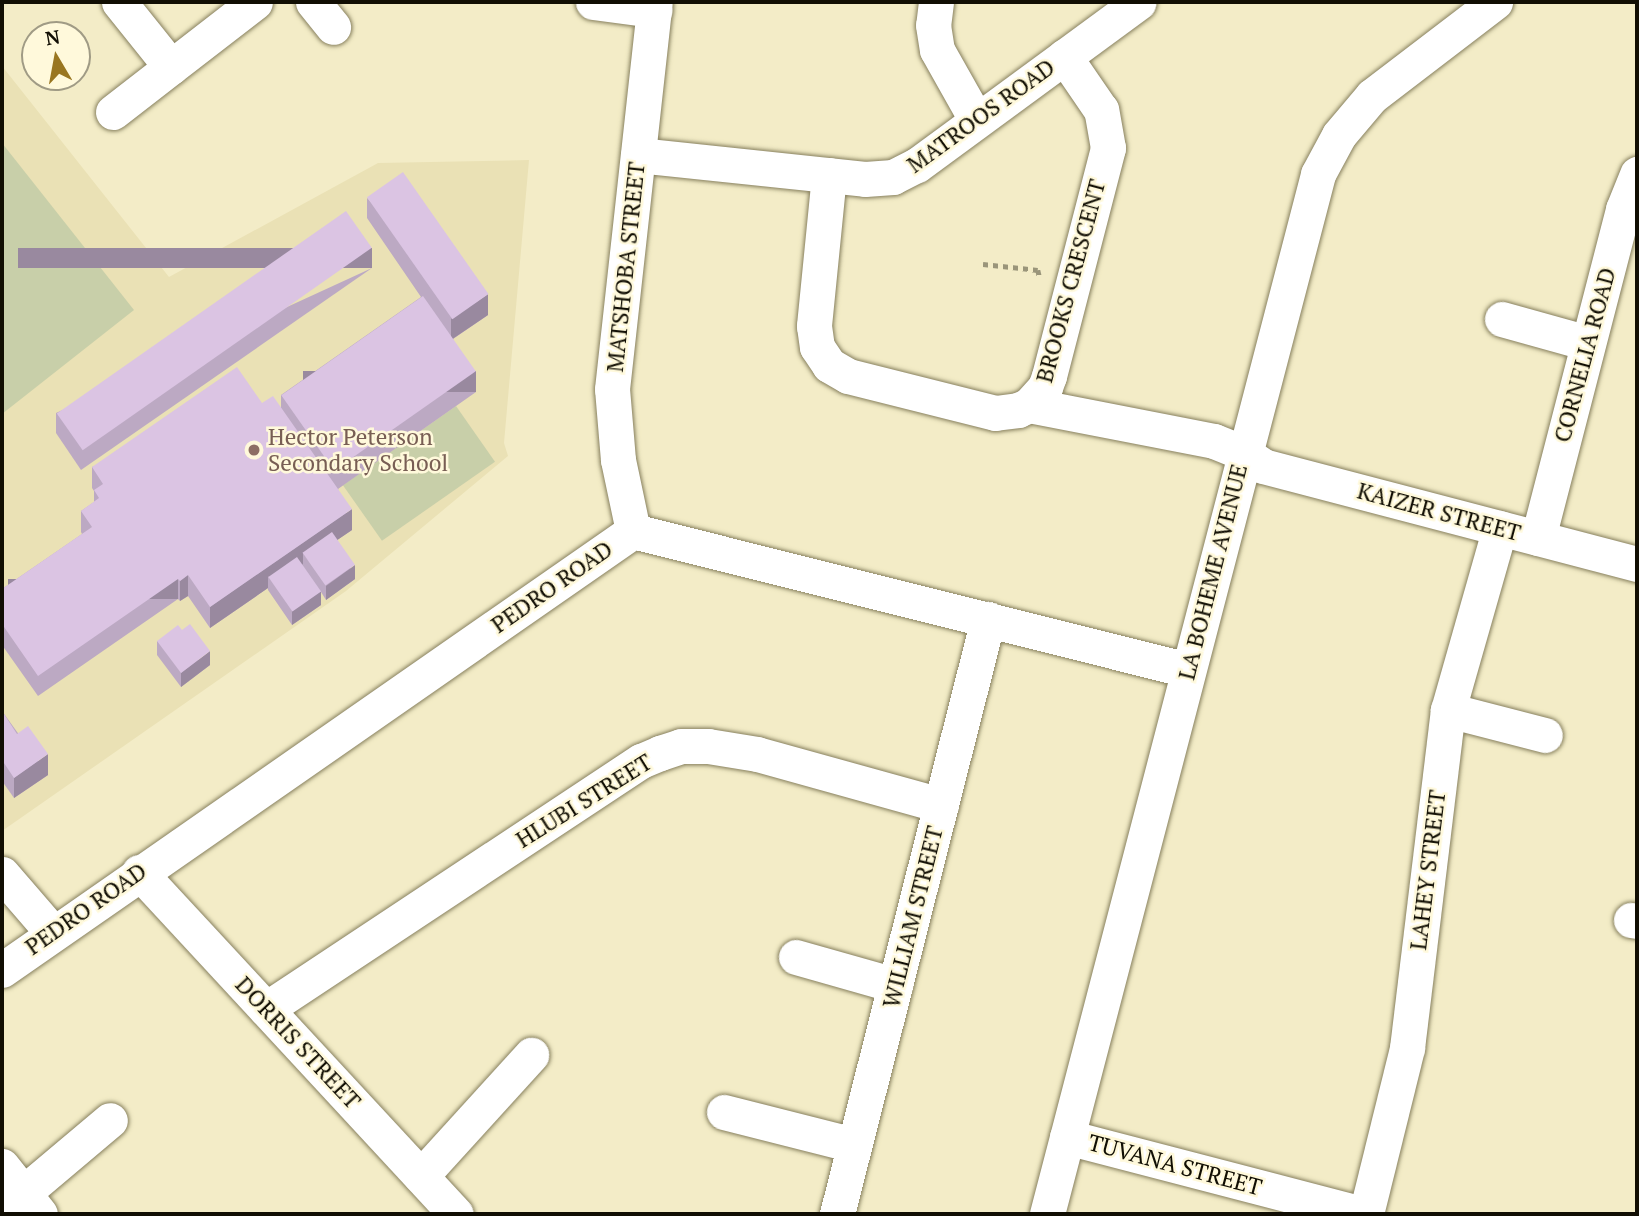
<!DOCTYPE html>
<style>
body{margin:0}
#map{position:relative;width:1639px;height:1216px;overflow:hidden;background:#f3ecc7;font-family:"PT Serif",serif}
div>[style]{position:absolute}
.built>*{inset:0;background:#eae1b5}
.green>*{inset:0;background:#c8cfa9;transform-origin:0 0}
.path>*{height:4.5px;margin-top:-2.25px;transform-origin:0;background:repeating-linear-gradient(90deg,#9a957a 0 5px,transparent 0 10px)}
.roads{filter:drop-shadow(0 0 2px #87805e) drop-shadow(0 0 2px #87805e)}
.minor>*{height:35px;margin:-17.5px;padding:0 17.5px;transform-origin:17.5px;border-radius:17.5px;background:#fff}
.wall>*{inset:0;background:#bca9c3}
.shaded-wall>*{inset:0;background:#99899f;transform-origin:0 0}
.building>*{inset:0;background:#dbc4e3;transform-origin:0 0}
.dots>*{width:19px;height:19px;translate:-50% -50%;box-sizing:border-box;border:4px solid #fff9db;border-radius:50%}
span{translate:-50% -50%;white-space:nowrap;text-align:center;line-height:1.15;-webkit-text-stroke:5px #fff9db;paint-order:stroke}
.street-label{font-size:23px;color:#110e03}
.education-label{font-size:23px;color:#785e54}
.left{translate:0 -50%;text-align:left}
.frame{position:absolute;inset:0;border:4px solid #110e03;pointer-events:none}
.north{position:absolute;left:21px;top:21px;width:70px;height:70px;box-sizing:border-box;background:#fff9db;border:2px solid #a09b85;border-radius:50%;rotate:350deg;font-size:19px;font-weight:700;line-height:28px;text-align:center;color:#110e03}
.north::after{content:'';display:block;margin:auto;width:24px;height:32px;background:#997620;clip-path:polygon(50% 0,100% 100%,50% 72%,0 100%)}
</style>
<div id="map">
<div class="built">
<div style="clip-path:polygon(2px 66px,169px 277px,378px 163px,529px 160px,504px 443px,508px 456px,346px 591px,2px 831px)"></div>
</div>
<div class="green">
<div style="clip-path:polygon(2px 143px,134px 310px,2px 414px)"></div>
<div style="left:456px;top:406px;width:68px;height:138px;rotate:55deg"></div>
</div>
<div class="path">
<div style="left:983px;top:264px;width:55px;rotate:6.2deg"></div>
<div style="left:1038px;top:270px;width:9px;rotate:77deg"></div>
</div>
<div class="roads">
<div class="minor">
<div style="left:119px;top:2px;width:83px;rotate:51.3deg"></div>
<div style="left:171px;top:67px;width:106px;rotate:-37.7deg"></div>
<div style="left:313px;top:2px;width:32px;rotate:51deg"></div>
<div style="left:593px;top:2px;width:62px;rotate:7.5deg"></div>
<div style="left:936px;top:2px;width:23px;rotate:97deg"></div>
<div style="left:933px;top:25px;width:25px;rotate:81deg"></div>
<div style="left:937px;top:50px;width:81px;rotate:60.6deg"></div>
<div style="left:113px;top:112px;width:73px;rotate:-37.8deg"></div>
<div style="left:638px;top:155px;width:228px;rotate:6deg"></div>
<div style="left:865px;top:179px;width:28px;rotate:-4deg"></div>
<div style="left:893px;top:177px;width:27px;rotate:-27deg"></div>
<div style="left:917px;top:165px;width:275px;rotate:-36.3deg"></div>
<div style="left:829px;top:175px;width:152px;rotate:95.7deg"></div>
<div style="left:814px;top:326px;width:21px;rotate:82deg"></div>
<div style="left:817px;top:347px;width:22px;rotate:56deg"></div>
<div style="left:829px;top:365px;width:22px;rotate:30deg"></div>
<div style="left:848px;top:376px;width:152px;rotate:14.1deg"></div>
<div style="left:995px;top:413px;width:23px;rotate:-7deg"></div>
<div style="left:1018px;top:410px;width:12px;rotate:-24deg"></div>
<div style="left:1029px;top:405px;width:24px;rotate:-48deg"></div>
<div style="left:1045px;top:387px;width:12px;rotate:-70deg"></div>
<div style="left:1049px;top:376px;width:236px;rotate:-75.5deg"></div>
<div style="left:1108px;top:148px;width:39px;rotate:-100deg"></div>
<div style="left:1101px;top:110px;width:65px;rotate:-124.4deg"></div>
<div style="left:1502px;top:319px;width:89px;rotate:15.6deg"></div>
<div style="left:1029px;top:405px;width:188px;rotate:11deg"></div>
<div style="left:1214px;top:441px;width:32px;rotate:22deg"></div>
<div style="left:1244px;top:453px;width:23px;rotate:34deg"></div>
<div style="left:1263px;top:466px;width:387px;rotate:14.7deg"></div>
<div style="left:633px;top:531px;width:73px;rotate:-101.9deg"></div>
<div style="left:618px;top:460px;width:71px;rotate:-94.8deg"></div>
<div style="left:612px;top:389px;width:389px;rotate:-83.7deg"></div>
<div style="left:1538px;top:538px;width:340px;rotate:-75.5deg"></div>
<div style="left:1623px;top:209px;width:38px;rotate:-68deg"></div>
<div style="left:1448px;top:710px;width:100px;rotate:14.5deg"></div>
<div style="left:139px;top:872px;width:466px;rotate:47.2deg"></div>
<div style="left:2px;top:874px;width:77px;rotate:49.2deg"></div>
<div style="left:1631px;top:920px;width:6px;rotate:9deg"></div>
<div style="left:796px;top:957px;width:103px;rotate:15.8deg"></div>
<div style="left:2px;top:970px;width:769px;rotate:-34.83deg"></div>
<div style="left:633px;top:531px;width:572px;rotate:14.06deg"></div>
<div style="left:266px;top:1009px;width:450px;rotate:-33.5deg"></div>
<div style="left:641px;top:761px;width:21px;rotate:-23deg"></div>
<div style="left:660px;top:753px;width:22px;rotate:-18deg"></div>
<div style="left:681px;top:746px;width:27px"></div>
<div style="left:708px;top:746px;width:50px;rotate:9.3deg"></div>
<div style="left:757px;top:754px;width:191px;rotate:15.5deg"></div>
<div style="left:724px;top:1112px;width:134px;rotate:14.2deg"></div>
<div style="left:1067px;top:1137px;width:306px;rotate:14.6deg"></div>
<div style="left:2px;top:1166px;width:61px;rotate:51.6deg"></div>
<div style="left:421px;top:1176px;width:164px;rotate:-47.7deg"></div>
<div style="left:2px;top:1211px;width:141px;rotate:-40.1deg"></div>
<div style="left:837px;top:1214px;width:614px;rotate:-75.76deg"></div>
<div style="left:1047px;top:1214px;width:1075px;rotate:-75.39deg"></div>
<div style="left:1318px;top:174px;width:44px;rotate:-61.7deg"></div>
<div style="left:1339px;top:135px;width:51px;rotate:-49.8deg"></div>
<div style="left:1372px;top:96px;width:155px;rotate:-37.4deg"></div>
<div style="left:1366px;top:1214px;width:171px;rotate:-76.1deg"></div>
<div style="left:1407px;top:1048px;width:340px;rotate:-83.1deg"></div>
<div style="left:1448px;top:710px;width:189px;rotate:-74.1deg"></div>
</div>
</div>
<div class="wall">
<div style="clip-path:polygon(367px 198px,488px 315px,453px 339px,476px 392px,338px 489px,352px 530px,337px 540px,355px 579px,326px 600px,321px 592px,321px 605px,292px 625px,268px 590px,268px 588px,210px 628px,188px 596px,180px 601px,178px 599px,38px 696px,2px 645px,2px 589px,82px 534px,81px 532px,81px 511px,94px 502px,94px 491px,92px 488px,92px 467px,262px 403px,281px 408px,281px 395px,421px 297px,367px 218px)"></div>
<div style="clip-path:polygon(372px 268px,81px 470px,56px 433px,56px 413px)"></div>
<div style="clip-path:polygon(157px 641px,210px 665px,181px 687px,157px 655px)"></div>
<div style="clip-path:polygon(2px 711px,48px 775px,14px 798px,2px 781px)"></div>
</div>
<div class="shaded-wall">
<div style="left:372px;top:248px;width:20px;height:354px;rotate:90deg"></div>
<div style="clip-path:polygon(488px 294px,488px 315px,451px 340px,451px 319px)"></div>
<div style="left:476px;top:371px;width:21px;height:173px;rotate:90deg"></div>
<div style="clip-path:polygon(352px 509px,352px 530px,308px 560px,303px 553px,303px 564px,274px 584px,268px 576px,268px 588px,210px 628px,210px 607px)"></div>
<div style="clip-path:polygon(355px 565px,355px 579px,326px 600px,326px 586px)"></div>
<div style="clip-path:polygon(188px 575px,188px 596px,180px 601px,180px 581px)"></div>
<div style="left:178px;top:579px;width:20px;height:170px;rotate:90deg"></div>
<div style="clip-path:polygon(321px 591px,321px 605px,292px 625px,292px 611px)"></div>
<div style="clip-path:polygon(210px 651px,210px 665px,181px 687px,181px 673px)"></div>
<div style="clip-path:polygon(48px 754px,48px 775px,14px 798px,14px 778px)"></div>
</div>
<div class="building">
<div style="left:403px;top:172px;width:149px;height:44px;rotate:55deg"></div>
<div style="left:346px;top:211px;width:45px;height:353px;rotate:55deg"></div>
<div style="left:423px;top:296px;width:92px;height:173px;rotate:55deg"></div>
<div style="clip-path:polygon(237px 367px,262px 403px,273px 396px,352px 509px,210px 607px,188px 575px,180px 581px,178px 579px,38px 676px,2px 624px,2px 589px,92px 527px,81px 511px,99px 498px,94px 490px,103px 484px,92px 467px)"></div>
<div style="left:332px;top:532px;width:40px;height:36px;rotate:55deg"></div>
<div style="left:297px;top:557px;width:42px;height:35px;rotate:55deg"></div>
<div style="clip-path:polygon(190px 624px,210px 651px,181px 673px,157px 641px,178px 625px,182px 630px)"></div>
<div style="clip-path:polygon(2px 711px,17px 734px,28px 726px,48px 754px,14px 778px,2px 760px)"></div>
</div>
<div class="dots">
<div style="left:254px;top:450px;background:#8d6e63"></div>
</div>
<div class="street-label">
<span style="left:981px;top:116px;rotate:-36deg">MATROOS ROAD</span>
<span style="left:626px;top:267px;rotate:-84deg">MATSHOBA STREET</span>
<span style="left:1071px;top:281px;rotate:-75deg">BROOKS CRESCENT</span>
<span style="left:1585px;top:355px;rotate:-75deg">CORNELIA ROAD</span>
<span style="left:1439px;top:512px;rotate:15deg">KAIZER STREET</span>
<span style="left:1213px;top:572px;rotate:-76deg">LA BOHEME AVENUE</span>
<span style="left:552px;top:587px;rotate:-35deg">PEDRO ROAD</span>
<span style="left:584px;top:801px;rotate:-32deg">HLUBI STREET</span>
<span style="left:1428px;top:870px;rotate:-83deg">LAHEY STREET</span>
<span style="left:86px;top:909px;rotate:-35deg">PEDRO ROAD</span>
<span style="left:913px;top:917px;rotate:-76deg">WILLIAM STREET</span>
<span style="left:298px;top:1043px;rotate:47deg">DORRIS STREET</span>
<span style="left:1175px;top:1165px;rotate:15deg">TUVANA STREET</span>
</div>
<div class="education-label">
<span class="left" style="left:268px;top:450px">Hector Peterson<br>Secondary School</span>
</div>
<div class="frame"></div>
<div class="north">N</div>
</div>
